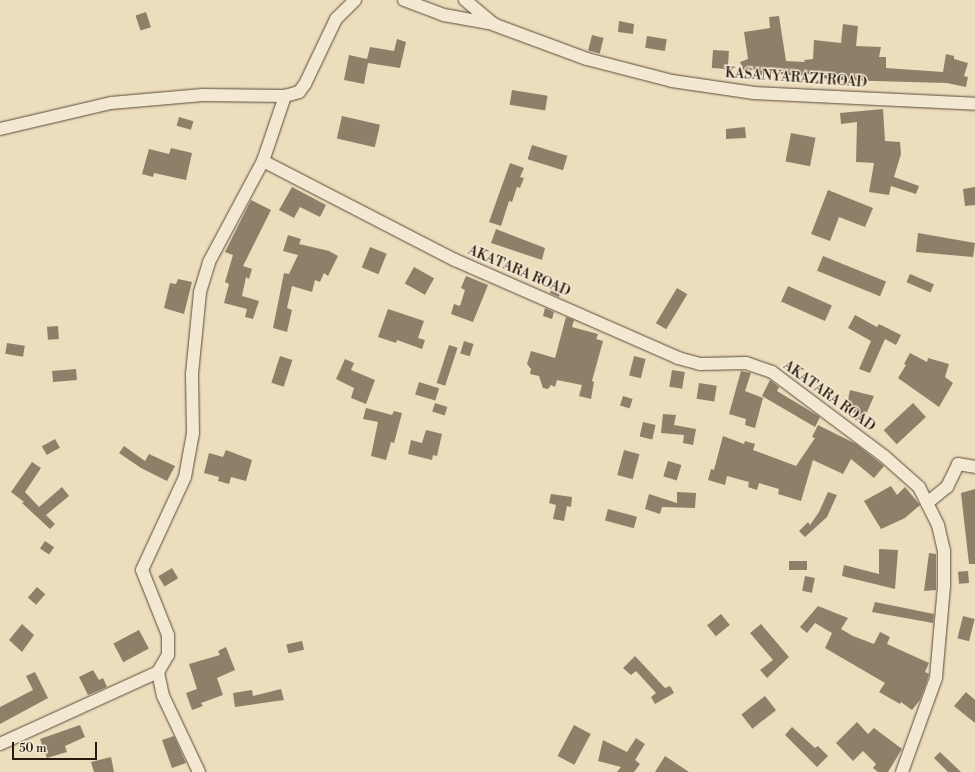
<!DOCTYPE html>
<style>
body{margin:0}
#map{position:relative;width:975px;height:772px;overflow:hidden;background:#ecddbc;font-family:"Libre Bodoni",serif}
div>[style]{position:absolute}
.building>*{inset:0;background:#8e7f69;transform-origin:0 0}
.roads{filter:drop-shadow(0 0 1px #594a3a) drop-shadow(0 0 1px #594a3a)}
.minor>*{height:12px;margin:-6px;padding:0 6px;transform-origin:6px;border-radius:6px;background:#f3e9d3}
span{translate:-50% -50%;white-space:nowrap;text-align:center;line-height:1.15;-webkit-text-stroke:3px #f3e9d3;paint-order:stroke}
.street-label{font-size:14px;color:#28190f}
.scale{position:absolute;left:12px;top:742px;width:85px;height:18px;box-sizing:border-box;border:2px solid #28190f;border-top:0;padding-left:5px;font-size:12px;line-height:14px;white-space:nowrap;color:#28190f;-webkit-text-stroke:3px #f3e9d3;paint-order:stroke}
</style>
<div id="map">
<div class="building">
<div style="left:146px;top:12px;width:16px;height:11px;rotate:72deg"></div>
<div style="clip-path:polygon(779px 16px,786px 61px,805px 62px,804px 60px,813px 59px,814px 40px,841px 43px,843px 24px,858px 26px,856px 46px,881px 47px,879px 57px,886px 57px,886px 68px,943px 72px,946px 54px,954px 56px,954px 59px,968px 63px,964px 76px,968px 77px,966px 87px,947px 83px,838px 80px,822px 78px,822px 72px,797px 76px,773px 73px,757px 76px,756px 69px,745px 73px,740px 62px,748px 59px,744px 32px,770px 28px,769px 17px)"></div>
<div style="clip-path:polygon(619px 21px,634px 24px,633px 34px,618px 32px)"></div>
<div style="left:592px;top:35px;width:12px;height:16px;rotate:14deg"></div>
<div style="left:647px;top:36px;width:20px;height:12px;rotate:9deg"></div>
<div style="clip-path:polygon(397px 39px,406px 42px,400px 68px,368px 63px,364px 84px,344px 80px,349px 55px,367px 59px,370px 47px,394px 51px)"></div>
<div style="left:713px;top:50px;width:16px;height:18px;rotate:4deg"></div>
<div style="left:512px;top:90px;width:36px;height:15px;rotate:9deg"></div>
<div style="clip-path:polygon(883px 109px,885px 141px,900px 142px,901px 154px,894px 177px,919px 186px,916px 194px,891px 186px,889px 195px,869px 192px,874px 163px,856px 162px,857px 122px,841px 124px,840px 113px)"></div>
<div style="left:342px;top:116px;width:39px;height:23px;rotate:13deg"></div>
<div style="left:179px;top:117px;width:15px;height:9px;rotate:16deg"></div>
<div style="clip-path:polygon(745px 127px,746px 138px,726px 139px,726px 129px)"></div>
<div style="left:791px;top:133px;width:25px;height:29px;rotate:11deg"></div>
<div style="left:532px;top:145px;width:37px;height:15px;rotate:17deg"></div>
<div style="clip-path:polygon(171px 148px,192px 153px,186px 180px,154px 173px,153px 177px,142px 174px,149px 149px,169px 154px)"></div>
<div style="clip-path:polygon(510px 163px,524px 168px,520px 177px,524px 178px,520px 188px,517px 187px,512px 202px,509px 201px,501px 226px,489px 222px)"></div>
<div style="clip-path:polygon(292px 187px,326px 205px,320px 217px,300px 207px,294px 218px,279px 210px)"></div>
<div style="clip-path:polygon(975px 187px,975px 205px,965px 206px,963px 189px)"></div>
<div style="clip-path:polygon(828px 190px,873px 208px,865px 227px,839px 217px,830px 241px,811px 234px)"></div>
<div style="clip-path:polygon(251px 200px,271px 210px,243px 266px,252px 269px,249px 279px,246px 277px,242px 296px,259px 301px,253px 319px,245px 317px,247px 309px,224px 303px,229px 284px,225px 282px,233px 255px,225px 252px)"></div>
<div style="clip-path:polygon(496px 229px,545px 248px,542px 260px,491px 243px)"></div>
<div style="clip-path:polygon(918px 233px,975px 243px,973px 257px,916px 252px)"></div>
<div style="clip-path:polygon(288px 235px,301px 239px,299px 244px,329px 251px,338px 256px,328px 276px,324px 273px,320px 282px,315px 280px,312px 292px,292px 286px,287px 308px,292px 310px,287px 332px,273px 328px,284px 273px,289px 274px,298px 255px,283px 251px)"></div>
<div style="left:370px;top:247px;width:18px;height:22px;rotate:22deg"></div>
<div style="left:823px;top:256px;width:68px;height:16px;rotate:22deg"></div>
<div style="left:414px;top:267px;width:23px;height:19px;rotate:29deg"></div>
<div style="left:910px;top:274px;width:26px;height:9px;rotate:23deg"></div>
<div style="clip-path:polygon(466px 276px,488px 285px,473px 322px,451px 314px,454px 304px,460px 306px,465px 290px,461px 288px)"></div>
<div style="clip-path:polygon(178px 279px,192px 282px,184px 314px,164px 308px,170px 283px,176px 284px)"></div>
<div style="clip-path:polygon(552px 286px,561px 289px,559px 297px,550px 293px)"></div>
<div style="left:788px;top:286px;width:48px;height:17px;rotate:24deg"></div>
<div style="left:677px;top:288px;width:12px;height:41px;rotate:31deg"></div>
<div style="clip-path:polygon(545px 308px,554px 312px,552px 319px,543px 316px)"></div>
<div style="clip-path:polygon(388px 309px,424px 321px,418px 338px,425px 340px,422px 349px,397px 340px,396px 343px,378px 337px)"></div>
<div style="clip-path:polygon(855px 315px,877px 327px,879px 324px,901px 335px,896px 345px,885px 339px,870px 373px,859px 369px,871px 341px,848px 328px)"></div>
<div style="clip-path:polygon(566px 317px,574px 320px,572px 327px,598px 334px,596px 339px,603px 341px,592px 381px,594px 382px,591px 399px,579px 396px,582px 385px,557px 380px,555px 387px,551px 385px,548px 389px,543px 388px,539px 376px,530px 374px,531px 369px,527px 364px,531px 351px,555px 358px)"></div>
<div style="left:58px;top:326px;width:13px;height:11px;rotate:86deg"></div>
<div style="left:464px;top:341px;width:10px;height:13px;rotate:17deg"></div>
<div style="left:7px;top:343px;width:18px;height:11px;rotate:9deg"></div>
<div style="left:449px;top:345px;width:9px;height:40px;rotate:18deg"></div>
<div style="clip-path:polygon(910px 353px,927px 362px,928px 358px,949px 364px,945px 377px,953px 383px,939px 407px,898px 378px,906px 365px,904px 364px)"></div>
<div style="left:280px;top:356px;width:13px;height:28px;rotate:18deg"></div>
<div style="left:634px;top:356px;width:12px;height:20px;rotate:14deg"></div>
<div style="clip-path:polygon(345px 359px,354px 363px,351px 370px,375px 380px,366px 404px,351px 398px,354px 388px,336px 379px)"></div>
<div style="left:76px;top:369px;width:11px;height:24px;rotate:85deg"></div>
<div style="left:672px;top:370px;width:13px;height:17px;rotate:9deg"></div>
<div style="clip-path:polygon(741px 371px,751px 373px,745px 391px,763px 398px,755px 428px,745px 425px,746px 419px,729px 414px)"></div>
<div style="clip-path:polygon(770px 380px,779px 387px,777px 391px,820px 417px,815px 427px,762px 396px)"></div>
<div style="left:419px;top:382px;width:21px;height:13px;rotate:17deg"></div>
<div style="left:699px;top:383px;width:18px;height:16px;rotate:9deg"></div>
<div style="clip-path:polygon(850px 390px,874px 396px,864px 419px,853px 412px,856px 408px,847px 405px)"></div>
<div style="left:623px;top:396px;width:10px;height:10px;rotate:17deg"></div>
<div style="left:435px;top:403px;width:13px;height:9px;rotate:18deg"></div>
<div style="left:913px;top:403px;width:19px;height:40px;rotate:47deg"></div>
<div style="clip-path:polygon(366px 408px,392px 415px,394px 411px,402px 413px,394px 443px,391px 442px,386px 460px,371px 456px,378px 422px,363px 419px)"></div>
<div style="clip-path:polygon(663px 414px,676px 415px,674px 425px,696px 429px,693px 445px,683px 443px,684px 435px,661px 433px)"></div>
<div style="left:643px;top:422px;width:13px;height:15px;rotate:13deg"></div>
<div style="clip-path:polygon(818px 425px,856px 444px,884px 466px,874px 478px,851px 459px,843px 474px,813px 460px,801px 501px,778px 494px,779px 489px,759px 483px,757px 490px,748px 487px,749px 482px,727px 476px,725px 485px,708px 480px,711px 469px,714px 470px,723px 436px,744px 444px,745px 441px,755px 444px,753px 450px,796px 466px,815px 438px,812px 437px)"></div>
<div style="clip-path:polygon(426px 430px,442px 434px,437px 456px,433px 455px,432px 460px,408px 454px,411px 440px,422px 443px)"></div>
<div style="left:55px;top:439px;width:10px;height:15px;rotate:61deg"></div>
<div style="clip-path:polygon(124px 446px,145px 461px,149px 454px,175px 466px,167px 481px,141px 468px,119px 453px)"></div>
<div style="clip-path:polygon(226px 450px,252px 460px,246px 481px,231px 477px,229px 484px,218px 481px,219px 477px,204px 473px,209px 453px,223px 457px)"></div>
<div style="left:624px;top:450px;width:16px;height:26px;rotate:15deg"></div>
<div style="left:668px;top:461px;width:14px;height:16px;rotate:17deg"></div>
<div style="clip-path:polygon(32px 462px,41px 468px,25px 492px,39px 507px,62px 487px,69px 496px,46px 515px,55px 524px,50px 529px,22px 503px,24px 502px,11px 492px)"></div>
<div style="clip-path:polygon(891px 486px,897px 495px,905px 487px,920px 505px,905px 518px,881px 529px,864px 501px)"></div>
<div style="clip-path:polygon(975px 489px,975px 564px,969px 564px,961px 493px)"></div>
<div style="clip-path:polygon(677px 492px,696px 493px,695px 508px,662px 507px,660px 514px,645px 509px,649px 494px,677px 503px)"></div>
<div style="clip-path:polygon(828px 492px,837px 495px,827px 517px,805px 537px,799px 531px,808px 522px,810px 525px,819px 512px)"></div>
<div style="clip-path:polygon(551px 494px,572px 497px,571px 507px,567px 506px,564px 521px,553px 519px,556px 505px,549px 503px)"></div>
<div style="left:608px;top:509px;width:30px;height:12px;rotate:15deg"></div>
<div style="left:45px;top:541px;width:11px;height:9px;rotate:34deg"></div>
<div style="clip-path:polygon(879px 549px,898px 550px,895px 589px,842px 576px,844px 565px,879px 574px)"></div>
<div style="clip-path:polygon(929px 553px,936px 554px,936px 590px,924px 591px)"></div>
<div style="left:789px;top:561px;width:18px;height:9px"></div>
<div style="left:172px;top:568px;width:12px;height:16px;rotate:59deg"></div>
<div style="left:968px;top:571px;width:12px;height:10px;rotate:85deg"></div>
<div style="left:805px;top:576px;width:10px;height:15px;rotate:11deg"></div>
<div style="left:37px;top:587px;width:11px;height:14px;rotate:41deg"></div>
<div style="clip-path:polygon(875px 602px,934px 614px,933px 623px,872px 612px)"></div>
<div style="clip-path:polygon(818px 606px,848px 618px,841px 629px,853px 636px,874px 644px,880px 632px,890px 637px,887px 644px,929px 663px,925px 672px,929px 674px,926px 684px,920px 700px,912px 710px,901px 702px,900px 704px,879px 692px,885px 683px,825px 648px,832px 633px,815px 623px,807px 633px,800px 627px)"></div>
<div style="left:721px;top:614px;width:14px;height:18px;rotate:51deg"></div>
<div style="left:963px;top:616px;width:12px;height:23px;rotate:14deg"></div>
<div style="clip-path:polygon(22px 624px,34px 635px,22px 652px,9px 640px)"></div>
<div style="clip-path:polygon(761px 624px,789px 657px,767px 678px,760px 670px,773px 660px,750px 633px)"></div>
<div style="left:139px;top:630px;width:21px;height:29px;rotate:62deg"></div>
<div style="left:302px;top:641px;width:9px;height:16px;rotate:77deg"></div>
<div style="clip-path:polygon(226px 647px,235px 670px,217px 678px,223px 695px,201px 703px,203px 706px,192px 710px,186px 693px,197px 689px,189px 664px,220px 655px,218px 651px)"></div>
<div style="clip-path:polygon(635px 656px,665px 688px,670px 686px,674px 693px,655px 704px,651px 697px,656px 693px,636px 671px,631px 675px,623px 668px)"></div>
<div style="clip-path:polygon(93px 670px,99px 680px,103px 678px,107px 687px,88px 695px,79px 677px)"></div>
<div style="clip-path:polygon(35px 672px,48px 698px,0 724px,0 707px,33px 690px,26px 676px)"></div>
<div style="clip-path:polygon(281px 689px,284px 700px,235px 707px,233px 693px,252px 690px,253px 696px)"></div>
<div style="clip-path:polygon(966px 692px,975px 700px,975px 723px,954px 706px)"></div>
<div style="left:765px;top:696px;width:18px;height:30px;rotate:52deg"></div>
<div style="clip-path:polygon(857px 722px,868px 734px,874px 728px,902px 749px,888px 772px,878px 772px,873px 768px,876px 764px,863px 751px,853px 761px,836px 743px)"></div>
<div style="clip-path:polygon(80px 725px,85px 737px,65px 746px,67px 752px,47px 758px,40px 739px)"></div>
<div style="left:574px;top:725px;width:19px;height:35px;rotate:28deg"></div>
<div style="clip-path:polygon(792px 727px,815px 748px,818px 746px,828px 756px,817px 767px,785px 735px)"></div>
<div style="clip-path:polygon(174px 736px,186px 763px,172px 768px,162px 740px)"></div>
<div style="clip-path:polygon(636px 738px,645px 744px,635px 760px,640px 764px,634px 772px,617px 772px,621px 767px,598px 761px,603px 740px,627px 752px)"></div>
<div style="clip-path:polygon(940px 752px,961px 772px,948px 772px,934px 758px)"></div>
<div style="clip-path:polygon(665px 756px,689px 772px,655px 772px)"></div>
<div style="clip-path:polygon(111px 757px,114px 772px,94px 772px,91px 762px)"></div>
</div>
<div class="roads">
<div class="minor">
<div style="left:404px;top:0;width:43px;rotate:20.6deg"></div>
<div style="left:444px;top:15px;width:51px;rotate:10.2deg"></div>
<div style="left:465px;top:0;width:39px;rotate:40deg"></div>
<div style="left:495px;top:25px;width:98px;rotate:20.3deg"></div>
<div style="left:587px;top:59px;width:88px;rotate:14.5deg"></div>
<div style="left:672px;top:81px;width:83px;rotate:8.3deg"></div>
<div style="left:754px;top:93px;width:221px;rotate:2.8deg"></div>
<div style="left:0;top:129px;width:114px;rotate:-13.2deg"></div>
<div style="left:111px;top:103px;width:92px;rotate:-5deg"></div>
<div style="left:203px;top:95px;width:82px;rotate:0.7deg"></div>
<div style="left:285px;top:96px;width:15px;rotate:-16deg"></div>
<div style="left:299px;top:92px;width:10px;rotate:-53deg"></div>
<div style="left:305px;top:84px;width:72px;rotate:-64.5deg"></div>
<div style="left:336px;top:19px;width:27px;rotate:-45deg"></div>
<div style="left:263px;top:161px;width:216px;rotate:27.3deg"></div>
<div style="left:455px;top:260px;width:244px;rotate:23.7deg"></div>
<div style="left:678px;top:358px;width:23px;rotate:15deg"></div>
<div style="left:700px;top:364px;width:46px;rotate:-1.2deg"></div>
<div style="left:746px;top:363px;width:28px;rotate:19deg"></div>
<div style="left:772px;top:372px;width:140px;rotate:36.9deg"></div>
<div style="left:884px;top:456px;width:47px;rotate:41.5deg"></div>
<div style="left:919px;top:487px;width:42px;rotate:63.4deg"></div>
<div style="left:938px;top:525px;width:26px;rotate:77deg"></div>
<div style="left:944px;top:550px;width:36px;rotate:90deg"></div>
<div style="left:944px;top:586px;width:92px;rotate:95deg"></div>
<div style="left:936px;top:678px;width:100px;rotate:109.9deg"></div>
<div style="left:927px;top:503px;width:26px;rotate:-39deg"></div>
<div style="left:947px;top:487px;width:25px;rotate:-64deg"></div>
<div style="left:958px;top:464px;width:17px;rotate:10deg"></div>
<div style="left:0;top:744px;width:174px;rotate:-24.5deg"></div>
<div style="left:199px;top:772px;width:84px;rotate:-115.3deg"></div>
<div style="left:163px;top:696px;width:25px;rotate:-102deg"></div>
<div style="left:158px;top:672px;width:20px;rotate:-60deg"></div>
<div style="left:168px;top:655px;width:20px;rotate:-90deg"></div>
<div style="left:168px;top:635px;width:70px;rotate:-111.8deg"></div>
<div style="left:142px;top:570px;width:102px;rotate:-65.2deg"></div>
<div style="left:185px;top:477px;width:45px;rotate:-79.7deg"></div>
<div style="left:193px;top:433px;width:59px;rotate:-91deg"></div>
<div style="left:192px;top:374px;width:82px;rotate:-84.4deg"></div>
<div style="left:200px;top:292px;width:31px;rotate:-73deg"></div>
<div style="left:209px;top:262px;width:115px;rotate:-61.9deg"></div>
<div style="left:263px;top:161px;width:69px;rotate:-71.3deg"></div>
</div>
</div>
<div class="street-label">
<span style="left:796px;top:78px;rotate:4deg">KASANYARAZI ROAD</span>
<span style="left:519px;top:271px;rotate:23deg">AKATARA ROAD</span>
<span style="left:829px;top:396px;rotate:36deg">AKATARA ROAD</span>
</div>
<div class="scale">50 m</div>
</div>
